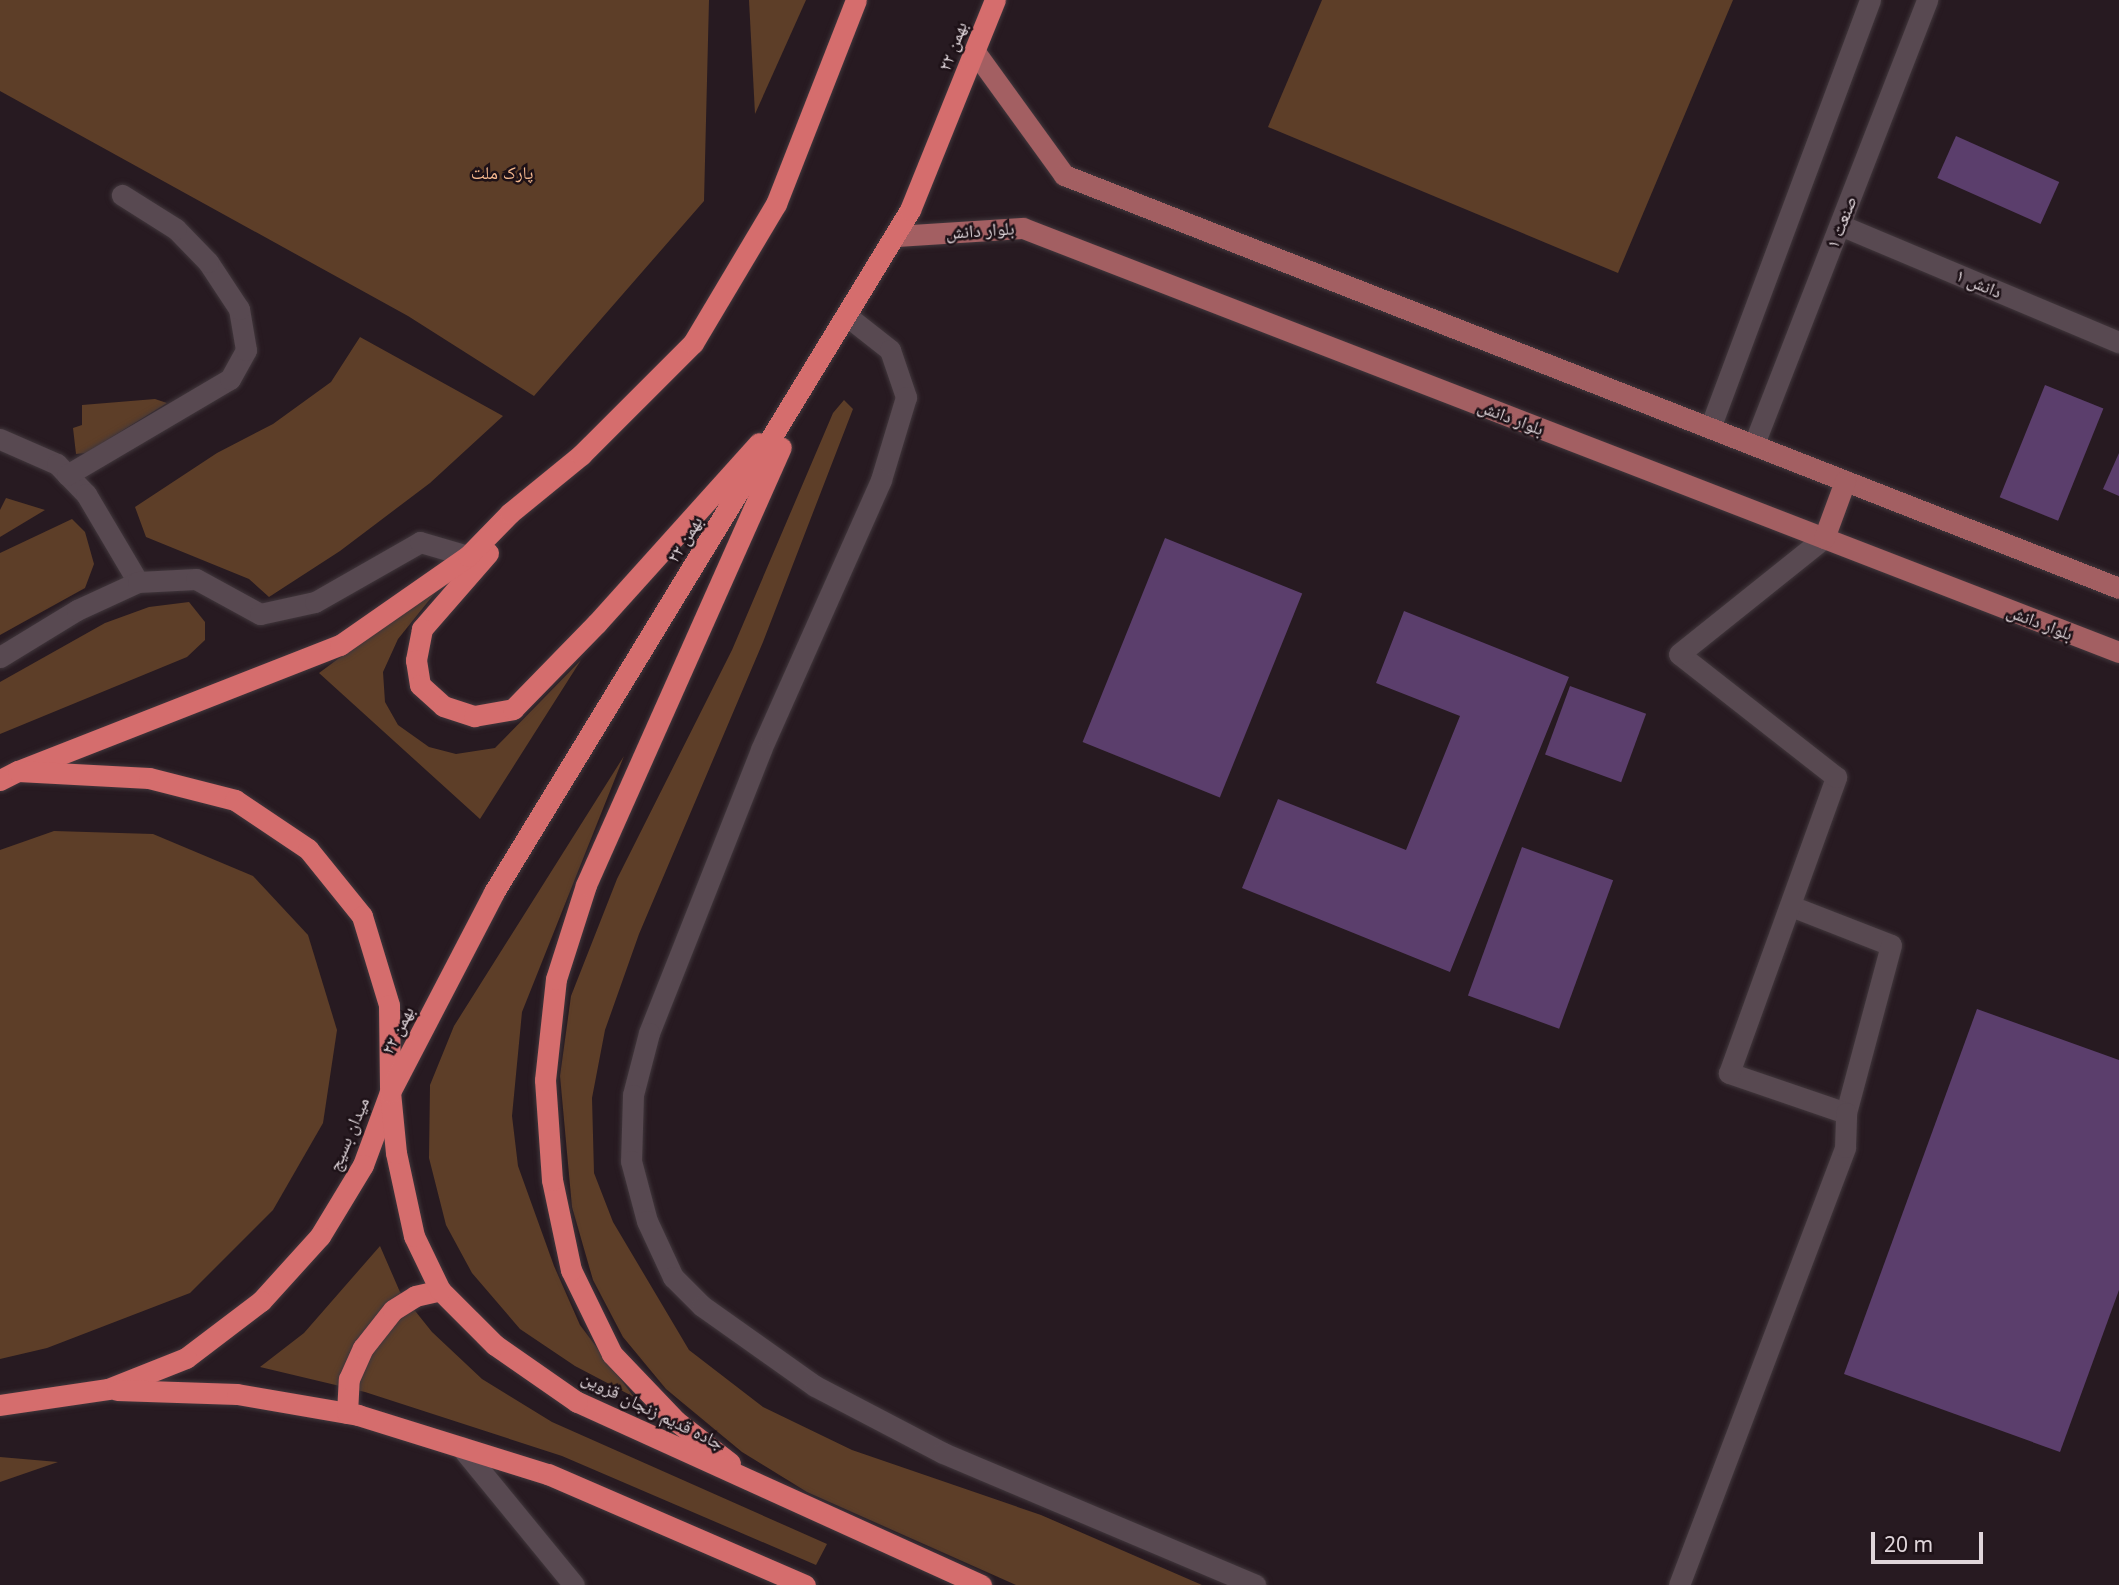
<!DOCTYPE html>
<meta charset="utf-8">
<style>
body{margin:0}
#map{position:relative;width:2119px;height:1585px;overflow:hidden;background:#271a21;font-family:"Noto Sans","Noto Naskh Arabic",sans-serif}
div>[style]{position:absolute}
.green>*{inset:0;background:#5d3e28}
.building>*{inset:0;background:#5b3e6c;transform-origin:0 0}
.roads{filter:drop-shadow(0 0 2px #41373c) drop-shadow(0 0 2px #41373c)}
.minor>*{height:21px;margin:-10.5px;padding:0 10.5px;transform-origin:10.5px;border-radius:10.5px;background:#584951}
.major>*{height:21px;margin:-10.5px;padding:0 10.5px;transform-origin:10.5px;border-radius:10.5px;background:#a35f62}
.highway>*{height:21px;margin:-10.5px;padding:0 10.5px;transform-origin:10.5px;border-radius:10.5px;background:#d56d6d}
span{translate:-50% -50%;white-space:nowrap;text-align:center;line-height:1.15;-webkit-text-stroke:5px #1d1117;paint-order:stroke}
.street-label{font-size:18px;color:#e0d6db}
.park-label{font-size:18px;color:#f6b98f}
.scale{position:absolute;left:1871px;top:1532px;width:112px;height:32px;box-sizing:border-box;border:4px solid #e0d6db;border-top:0;padding-left:9px;font-size:21px;line-height:24px;white-space:nowrap;color:#e0d6db;-webkit-text-stroke:5px #1d1117;paint-order:stroke}
</style>
<div id="map">
<div class="green">
<div style="clip-path:polygon(0 0,709px 0,704px 201px,534px 396px,408px 316px,0 91px)"></div>
<div style="clip-path:polygon(749px 0,806px 0,755px 114px)"></div>
<div style="clip-path:polygon(1322px 0,1733px 0,1618px 273px,1268px 127px)"></div>
<div style="clip-path:polygon(360px 337px,503px 416px,430px 483px,340px 551px,269px 597px,249px 579px,146px 537px,135px 507px,217px 453px,273px 424px,331px 382px)"></div>
<div style="clip-path:polygon(155px 399px,167px 403px,86px 453px,76px 454px,73px 428px,82px 425px,82px 405px)"></div>
<div style="clip-path:polygon(844px 400px,853px 409px,763px 642px,639px 934px,605px 1030px,592px 1098px,594px 1173px,613px 1222px,689px 1350px,763px 1407px,852px 1450px,1041px 1515px,1202px 1585px,1016px 1585px,807px 1492px,742px 1452px,666px 1389px,623px 1337px,593px 1280px,572px 1207px,560px 1076px,571px 996px,617px 879px,732px 650px,833px 413px)"></div>
<div style="clip-path:polygon(6px 498px,45px 510px,0 537px,0 510px)"></div>
<div style="clip-path:polygon(72px 519px,85px 532px,94px 564px,85px 588px,0 635px,0 553px)"></div>
<div style="clip-path:polygon(447px 578px,398px 639px,383px 672px,385px 702px,398px 725px,429px 747px,456px 754px,495px 748px,581px 660px,480px 819px,319px 673px)"></div>
<div style="clip-path:polygon(189px 602px,205px 622px,205px 640px,187px 657px,0 734px,0 682px,105px 623px,149px 607px)"></div>
<div style="clip-path:polygon(624px 756px,522px 1012px,512px 1116px,518px 1166px,554px 1266px,580px 1325px,634px 1397px,575px 1366px,520px 1329px,472px 1273px,446px 1225px,429px 1158px,430px 1085px,454px 1026px)"></div>
<div style="clip-path:polygon(54px 831px,153px 834px,253px 876px,308px 935px,337px 1030px,323px 1123px,273px 1210px,190px 1293px,47px 1348px,0 1359px,0 850px)"></div>
<div style="clip-path:polygon(380px 1246px,400px 1292px,432px 1332px,482px 1379px,552px 1422px,827px 1544px,816px 1565px,562px 1456px,365px 1392px,260px 1367px,304px 1333px)"></div>
<div style="clip-path:polygon(0 1457px,58px 1462px,0 1482px)"></div>
</div>
<div class="building">
<div style="left:1956px;top:136px;width:113px;height:46px;rotate:24deg"></div>
<div style="left:2045px;top:385px;width:63px;height:121px;rotate:22deg"></div>
<div style="clip-path:polygon(2119px 453px,2119px 496px,2103px 489px)"></div>
<div style="left:1165px;top:538px;width:148px;height:220px;rotate:22deg"></div>
<div style="clip-path:polygon(1404px 611px,1569px 677px,1450px 972px,1242px 888px,1278px 799px,1406px 850px,1460px 716px,1376px 683px)"></div>
<div style="left:1570px;top:686px;width:81px;height:73px;rotate:20deg"></div>
<div style="left:1522px;top:847px;width:97px;height:158px;rotate:20deg"></div>
<div style="clip-path:polygon(1977px 1009px,2119px 1060px,2119px 1290px,2060px 1452px,1844px 1374px)"></div>
</div>
<div class="roads">
<div class="minor">
<div style="left:1840px;top:225px;width:303px;rotate:22.8deg"></div>
<div style="left:847px;top:316px;width:55px;rotate:38.3deg"></div>
<div style="left:890px;top:350px;width:50px;rotate:71.2deg"></div>
<div style="left:906px;top:397px;width:87px;rotate:106.8deg"></div>
<div style="left:881px;top:480px;width:295px;rotate:114deg"></div>
<div style="left:761px;top:750px;width:304px;rotate:111.6deg"></div>
<div style="left:649px;top:1033px;width:64px;rotate:104.5deg"></div>
<div style="left:633px;top:1095px;width:66px;rotate:91.7deg"></div>
<div style="left:631px;top:1161px;width:62px;rotate:75.1deg"></div>
<div style="left:647px;top:1221px;width:62px;rotate:65.1deg"></div>
<div style="left:673px;top:1277px;width:41px;rotate:45deg"></div>
<div style="left:702px;top:1306px;width:138px;rotate:35.3deg"></div>
<div style="left:815px;top:1386px;width:144px;rotate:27.6deg"></div>
<div style="left:943px;top:1453px;width:339px;rotate:22.9deg"></div>
<div style="left:1710px;top:428px;width:457px;rotate:-69.5deg"></div>
<div style="left:0;top:439px;width:62px;rotate:23.7deg"></div>
<div style="left:57px;top:464px;width:42px;rotate:46deg"></div>
<div style="left:86px;top:494px;width:102px;rotate:59.4deg"></div>
<div style="left:1754px;top:444px;width:477px;rotate:-68.7deg"></div>
<div style="left:67px;top:475px;width:189px;rotate:-30.5deg"></div>
<div style="left:230px;top:379px;width:33px;rotate:-61deg"></div>
<div style="left:246px;top:350px;width:42px;rotate:-99.7deg"></div>
<div style="left:239px;top:309px;width:56px;rotate:-123.4deg"></div>
<div style="left:208px;top:262px;width:46px;rotate:-134.1deg"></div>
<div style="left:176px;top:229px;width:64px;rotate:-147.8deg"></div>
<div style="left:0;top:657px;width:90px;rotate:-31.4deg"></div>
<div style="left:77px;top:610px;width:67px;rotate:-24.7deg"></div>
<div style="left:138px;top:582px;width:58px;rotate:-3deg"></div>
<div style="left:196px;top:579px;width:73px;rotate:28.7deg"></div>
<div style="left:260px;top:614px;width:56px;rotate:-12.3deg"></div>
<div style="left:315px;top:602px;width:121px;rotate:-29.7deg"></div>
<div style="left:420px;top:542px;width:50px;rotate:16.3deg"></div>
<div style="left:1791px;top:906px;width:107px;rotate:21.3deg"></div>
<div style="left:1891px;top:945px;width:174px;rotate:105deg"></div>
<div style="left:1846px;top:1113px;width:124px;rotate:-161.1deg"></div>
<div style="left:1729px;top:1073px;width:315px;rotate:-70.1deg"></div>
<div style="left:1836px;top:777px;width:199px;rotate:-141.9deg"></div>
<div style="left:1679px;top:654px;width:186px;rotate:-38.7deg"></div>
<div style="left:461px;top:1447px;width:178px;rotate:50.7deg"></div>
<div style="left:1679px;top:1585px;width:468px;rotate:-69.2deg"></div>
<div style="left:1845px;top:1147px;width:34px;rotate:-88deg"></div>
</div>
<div class="major">
<div style="left:975px;top:52px;width:152px;rotate:54.1deg"></div>
<div style="left:1064px;top:175px;width:1133px;rotate:21.38deg"></div>
<div style="left:895px;top:236px;width:128px;rotate:-3.6deg"></div>
<div style="left:1023px;top:228px;width:1175px;rotate:21.15deg"></div>
<div style="left:1824px;top:538px;width:61px;rotate:-69.8deg"></div>
</div>
<div class="highway">
<div style="left:488px;top:553px;width:101px;rotate:131deg"></div>
<div style="left:422px;top:629px;width:32px;rotate:101deg"></div>
<div style="left:416px;top:660px;width:25px;rotate:81deg"></div>
<div style="left:420px;top:685px;width:31px;rotate:42deg"></div>
<div style="left:443px;top:706px;width:33px;rotate:18deg"></div>
<div style="left:474px;top:716px;width:40px;rotate:-10deg"></div>
<div style="left:513px;top:709px;width:120px;rotate:-45.7deg"></div>
<div style="left:597px;top:623px;width:242px;rotate:-48deg"></div>
<div style="left:18px;top:771px;width:346px;rotate:-21.4deg"></div>
<div style="left:340px;top:645px;width:156px;rotate:-34.8deg"></div>
<div style="left:468px;top:556px;width:60px;rotate:-45.7deg"></div>
<div style="left:510px;top:513px;width:92px;rotate:-39.2deg"></div>
<div style="left:581px;top:455px;width:158px;rotate:-45deg"></div>
<div style="left:693px;top:343px;width:162px;rotate:-59.2deg"></div>
<div style="left:776px;top:204px;width:219px;rotate:-68.6deg"></div>
<div style="left:0;top:780px;width:20px;rotate:-27deg"></div>
<div style="left:18px;top:771px;width:131px;rotate:3.1deg"></div>
<div style="left:149px;top:778px;width:89px;rotate:14.3deg"></div>
<div style="left:235px;top:800px;width:88px;rotate:33.9deg"></div>
<div style="left:308px;top:849px;width:86px;rotate:51.1deg"></div>
<div style="left:362px;top:916px;width:93px;rotate:73.1deg"></div>
<div style="left:389px;top:1005px;width:87px;rotate:89.3deg"></div>
<div style="left:390px;top:1092px;width:78px;rotate:110.3deg"></div>
<div style="left:363px;top:1165px;width:83px;rotate:121.2deg"></div>
<div style="left:320px;top:1236px;width:88px;rotate:132.2deg"></div>
<div style="left:261px;top:1301px;width:94px;rotate:142.8deg"></div>
<div style="left:186px;top:1358px;width:84px;rotate:158.3deg"></div>
<div style="left:108px;top:1389px;width:109px;rotate:171.6deg"></div>
<div style="left:117px;top:1390px;width:120px;rotate:1.9deg"></div>
<div style="left:237px;top:1394px;width:123px;rotate:9.8deg"></div>
<div style="left:358px;top:1415px;width:199px;rotate:17.3deg"></div>
<div style="left:548px;top:1474px;width:280px;rotate:23.4deg"></div>
<div style="left:347px;top:1413px;width:34px;rotate:-87deg"></div>
<div style="left:349px;top:1379px;width:34px;rotate:-66deg"></div>
<div style="left:363px;top:1348px;width:48px;rotate:-51.7deg"></div>
<div style="left:393px;top:1310px;width:26px;rotate:-32deg"></div>
<div style="left:415px;top:1296px;width:26px;rotate:-13deg"></div>
<div style="left:730px;top:1463px;width:68px;rotate:-142.1deg"></div>
<div style="left:676px;top:1421px;width:93px;rotate:-133.7deg"></div>
<div style="left:612px;top:1354px;width:93px;rotate:-116deg"></div>
<div style="left:571px;top:1270px;width:92px;rotate:-101.9deg"></div>
<div style="left:552px;top:1180px;width:100px;rotate:-94deg"></div>
<div style="left:545px;top:1080px;width:102px;rotate:-83.8deg"></div>
<div style="left:556px;top:979px;width:99px;rotate:-72.3deg"></div>
<div style="left:586px;top:885px;width:479px;rotate:-66deg"></div>
<div style="left:981px;top:1585px;width:444px;rotate:-155.6deg"></div>
<div style="left:577px;top:1402px;width:100px;rotate:-145.2deg"></div>
<div style="left:495px;top:1345px;width:78px;rotate:-135deg"></div>
<div style="left:440px;top:1290px;width:60px;rotate:-115.7deg"></div>
<div style="left:414px;top:1236px;width:85px;rotate:-102.2deg"></div>
<div style="left:396px;top:1153px;width:61px;rotate:-95.6deg"></div>
<div style="left:390px;top:1092px;width:225px;rotate:-62.5deg"></div>
<div style="left:494px;top:892px;width:799px;rotate:-58.62deg"></div>
<div style="left:910px;top:210px;width:227px;rotate:-68deg"></div>
</div>
</div>
<div class="street-label">
<span style="left:952px;top:46px;rotate:-69deg">۲۲ بهمن</span>
<span style="left:1841px;top:222px;rotate:-69deg">صنعت ۱</span>
<span style="left:980px;top:230px;rotate:-4deg">بلوار دانش</span>
<span style="left:1979px;top:283px;rotate:23deg">دانش ۱</span>
<span style="left:1511px;top:417px;rotate:21deg">بلوار دانش</span>
<span style="left:684px;top:539px;rotate:-58deg">۲۲ بهمن</span>
<span style="left:2040px;top:622px;rotate:21deg">بلوار دانش</span>
<span style="left:397px;top:1030px;rotate:-63deg">۲۲ بهمن</span>
<span style="left:348px;top:1134px;rotate:-67deg">میدان بسیج</span>
<span style="left:653px;top:1410px;rotate:26deg">جاده قدیم زنجان قزوین</span>
</div>
<div class="park-label">
<span style="left:502px;top:172px">پارک ملت</span>
</div>
<div class="scale">20 m</div>
</div>
